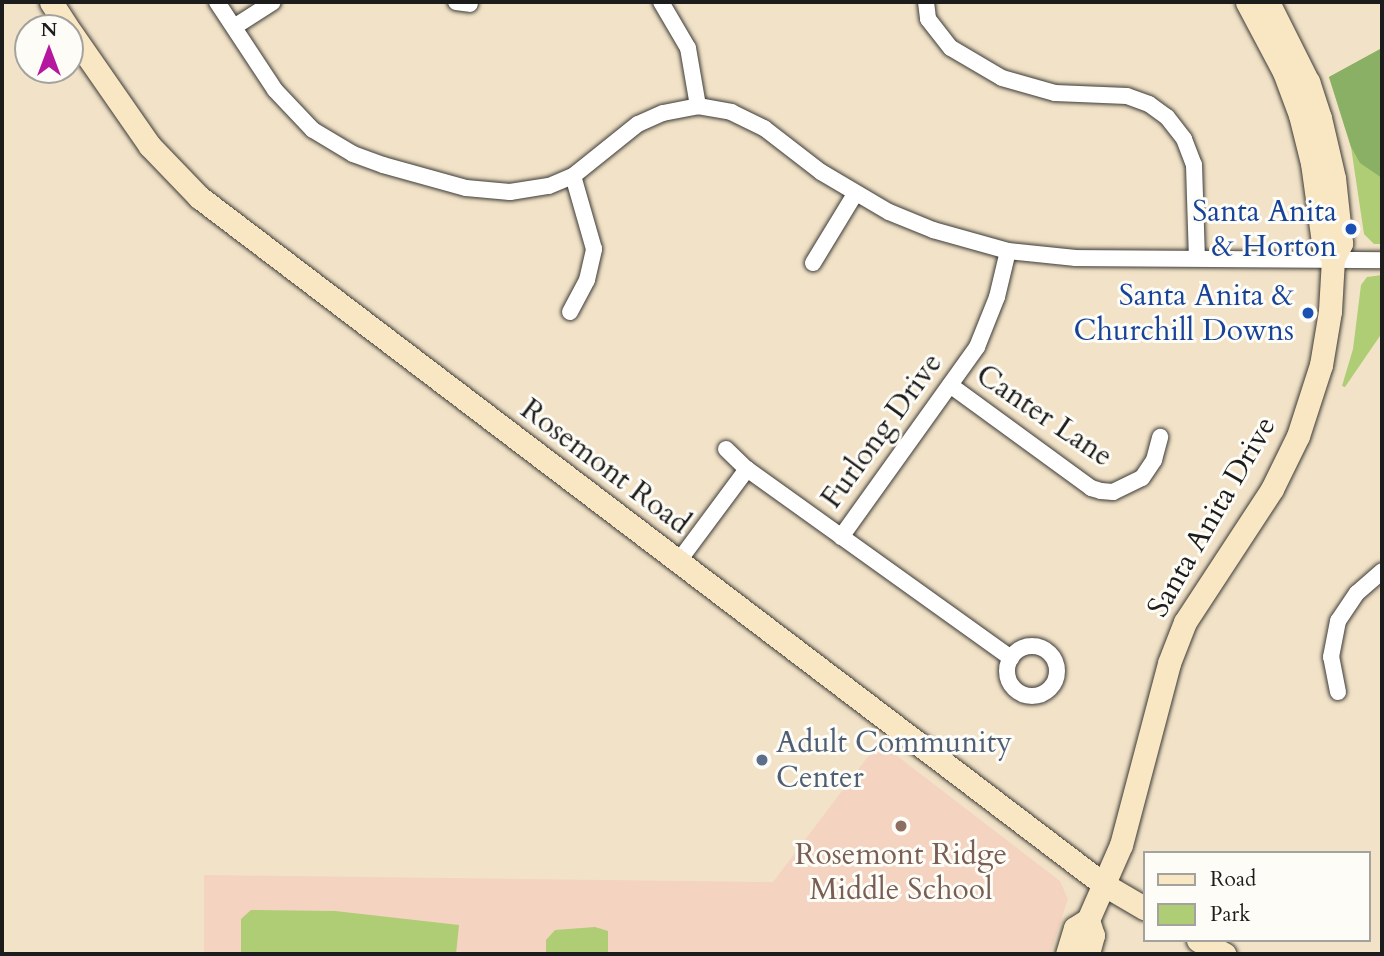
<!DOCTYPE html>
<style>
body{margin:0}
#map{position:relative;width:1384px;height:956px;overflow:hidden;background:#f2e3c8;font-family:Cardo,serif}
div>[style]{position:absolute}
.built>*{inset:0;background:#f4d3c0}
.green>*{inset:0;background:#aecd74}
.forest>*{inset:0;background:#8ab066}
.roads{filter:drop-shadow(0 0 2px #3c3a36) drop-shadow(0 0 2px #3c3a36)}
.minor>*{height:16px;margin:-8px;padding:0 8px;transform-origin:8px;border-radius:8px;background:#fff}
.minor>.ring{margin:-8px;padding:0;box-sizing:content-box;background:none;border:16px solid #fff;border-radius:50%}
.secondary>*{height:23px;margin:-11.5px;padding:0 11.5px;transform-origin:11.5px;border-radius:11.5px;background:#f9e7c3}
.dots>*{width:19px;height:19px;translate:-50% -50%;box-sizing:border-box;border:4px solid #fdfcf7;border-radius:50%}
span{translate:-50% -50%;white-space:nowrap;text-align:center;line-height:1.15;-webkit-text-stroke:6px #fdfcf7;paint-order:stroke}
.transit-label{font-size:30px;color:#164399}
.right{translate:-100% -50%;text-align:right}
.street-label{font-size:30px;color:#1c1c1c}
.service-label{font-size:30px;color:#4e5e75}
.left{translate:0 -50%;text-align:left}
.education-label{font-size:30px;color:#785e54}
.frame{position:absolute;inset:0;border:4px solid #1c1c1c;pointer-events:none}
.legend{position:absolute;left:1143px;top:851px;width:228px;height:91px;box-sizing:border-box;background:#fdfcf7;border:2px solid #a3a29f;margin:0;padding:9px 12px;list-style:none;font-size:21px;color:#1c1c1c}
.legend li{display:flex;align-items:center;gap:14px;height:35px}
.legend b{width:35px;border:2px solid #a3a29f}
.north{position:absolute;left:14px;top:14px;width:70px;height:70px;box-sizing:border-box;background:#fdfcf7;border:2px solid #a3a29f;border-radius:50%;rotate:0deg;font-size:19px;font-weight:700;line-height:28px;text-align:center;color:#1c1c1c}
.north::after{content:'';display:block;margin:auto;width:24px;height:32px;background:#b5179e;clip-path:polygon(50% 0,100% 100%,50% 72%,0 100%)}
</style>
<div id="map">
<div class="built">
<div style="clip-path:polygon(879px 742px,1060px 881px,1068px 899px,1050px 954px,204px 954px,204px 875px,773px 882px)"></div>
</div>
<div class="green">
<div style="clip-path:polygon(1382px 48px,1382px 244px,1374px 244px,1364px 234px,1351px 147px,1329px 77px)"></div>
<div style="clip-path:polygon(1382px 275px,1382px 333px,1345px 387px,1342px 386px,1353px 349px,1361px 285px,1367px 277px)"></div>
<div style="clip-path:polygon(251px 910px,335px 911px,459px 925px,456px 954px,241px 954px,241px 919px)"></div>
<div style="clip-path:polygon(595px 927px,608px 931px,608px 954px,546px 954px,546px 940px,555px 930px)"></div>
</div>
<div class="forest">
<div style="clip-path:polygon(1382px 48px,1382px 178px,1360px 163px,1351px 147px,1329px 77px)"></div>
</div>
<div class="roads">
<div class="minor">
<div style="left:217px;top:2px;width:105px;rotate:56.6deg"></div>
<div style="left:275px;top:90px;width:55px;rotate:46.5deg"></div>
<div style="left:313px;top:130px;width:47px;rotate:31deg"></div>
<div style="left:353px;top:154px;width:32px;rotate:20deg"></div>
<div style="left:383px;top:165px;width:86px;rotate:15.5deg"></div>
<div style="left:466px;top:188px;width:44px;rotate:5.2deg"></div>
<div style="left:510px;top:192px;width:39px;rotate:-9deg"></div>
<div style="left:549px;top:186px;width:26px;rotate:-23deg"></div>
<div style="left:573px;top:176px;width:83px;rotate:-38.7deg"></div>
<div style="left:638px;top:124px;width:27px;rotate:-24deg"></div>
<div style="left:663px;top:113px;width:36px;rotate:-11deg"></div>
<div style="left:698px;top:106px;width:34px;rotate:10deg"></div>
<div style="left:731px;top:112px;width:37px;rotate:26deg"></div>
<div style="left:764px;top:128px;width:72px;rotate:37.7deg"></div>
<div style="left:821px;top:172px;width:79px;rotate:30.5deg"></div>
<div style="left:889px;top:212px;width:48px;rotate:22.2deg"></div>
<div style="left:933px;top:230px;width:78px;rotate:15.6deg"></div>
<div style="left:1008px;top:251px;width:68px;rotate:5.9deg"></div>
<div style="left:1076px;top:258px;width:306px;rotate:0.4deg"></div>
<div style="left:456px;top:2px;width:14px;rotate:8deg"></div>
<div style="left:661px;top:2px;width:53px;rotate:59.6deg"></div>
<div style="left:688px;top:48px;width:59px;rotate:80.2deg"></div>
<div style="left:926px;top:2px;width:17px;rotate:83deg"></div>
<div style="left:928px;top:19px;width:37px;rotate:52deg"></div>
<div style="left:951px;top:48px;width:59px;rotate:30.5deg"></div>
<div style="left:1002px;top:78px;width:55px;rotate:15.8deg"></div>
<div style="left:1055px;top:93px;width:72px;rotate:2.4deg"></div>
<div style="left:1127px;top:96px;width:23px;rotate:20deg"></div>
<div style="left:1149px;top:104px;width:22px;rotate:36deg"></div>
<div style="left:1167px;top:117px;width:28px;rotate:52deg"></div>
<div style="left:1184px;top:139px;width:28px;rotate:69deg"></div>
<div style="left:1194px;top:165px;width:93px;rotate:88.2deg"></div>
<div style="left:234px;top:27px;width:46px;rotate:-32.7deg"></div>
<div style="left:813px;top:263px;width:81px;rotate:-58.7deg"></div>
<div style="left:570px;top:312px;width:36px;rotate:-62deg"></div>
<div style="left:587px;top:280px;width:32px;rotate:-77deg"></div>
<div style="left:594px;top:249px;width:76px;rotate:-106deg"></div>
<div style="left:950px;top:385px;width:175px;rotate:36.1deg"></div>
<div style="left:1091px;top:488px;width:10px;rotate:17deg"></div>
<div style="left:1101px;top:491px;width:12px;rotate:5deg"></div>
<div style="left:1113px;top:492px;width:32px;rotate:-26deg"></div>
<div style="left:1142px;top:478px;width:22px;rotate:-56deg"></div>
<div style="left:1154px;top:460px;width:24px;rotate:-75deg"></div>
<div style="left:726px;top:449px;width:29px;rotate:44deg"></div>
<div style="left:747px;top:469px;width:325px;rotate:35.6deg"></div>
<div style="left:841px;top:537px;width:234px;rotate:-54.4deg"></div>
<div style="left:977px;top:347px;width:54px;rotate:-68.2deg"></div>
<div style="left:997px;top:297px;width:47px;rotate:-76.6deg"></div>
<div style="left:678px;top:562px;width:116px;rotate:-53.4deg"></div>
<div class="ring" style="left:1007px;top:646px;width:34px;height:34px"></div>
<div style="left:1338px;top:692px;width:36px;rotate:-101deg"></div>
<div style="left:1331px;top:657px;width:37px;rotate:-79deg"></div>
<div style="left:1338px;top:621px;width:34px;rotate:-56deg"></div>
<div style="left:1357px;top:593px;width:33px;rotate:-41deg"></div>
</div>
<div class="secondary">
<div style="left:51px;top:2px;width:31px;rotate:57deg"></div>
<div style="left:1247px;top:2px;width:79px;rotate:62.1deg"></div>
<div style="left:1284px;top:72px;width:46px;rotate:69.6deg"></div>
<div style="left:1300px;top:115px;width:49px;rotate:76deg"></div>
<div style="left:1312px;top:163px;width:80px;rotate:82.1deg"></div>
<div style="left:1323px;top:242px;width:20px;rotate:60deg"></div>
<div style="left:70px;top:31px;width:140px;rotate:55.2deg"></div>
<div style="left:150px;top:146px;width:71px;rotate:46.1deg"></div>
<div style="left:199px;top:197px;width:1135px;rotate:37.23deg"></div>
<div style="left:1103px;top:884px;width:48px;rotate:30.3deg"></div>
<div style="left:1088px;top:920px;width:16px;rotate:72deg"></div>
<div style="left:1093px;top:935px;width:20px;rotate:105deg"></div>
<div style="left:1198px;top:940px;width:30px;rotate:28deg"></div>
<div style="left:1067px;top:954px;width:27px;rotate:-73deg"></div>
<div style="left:1075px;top:928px;width:15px;rotate:-32deg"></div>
<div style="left:1088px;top:920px;width:82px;rotate:-66.3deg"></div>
<div style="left:1121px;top:845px;width:188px;rotate:-75.2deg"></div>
<div style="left:1169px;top:663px;width:44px;rotate:-68.7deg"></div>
<div style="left:1185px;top:622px;width:159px;rotate:-56.8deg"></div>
<div style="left:1272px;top:489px;width:59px;rotate:-63.9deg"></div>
<div style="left:1298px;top:436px;width:75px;rotate:-72.1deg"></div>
<div style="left:1321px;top:365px;width:55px;rotate:-80.5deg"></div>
<div style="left:1330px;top:311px;width:52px;rotate:-86.7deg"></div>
<div style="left:1333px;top:259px;width:18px;rotate:-63deg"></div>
<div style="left:1341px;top:243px;width:65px;rotate:-96.1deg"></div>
<div style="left:1334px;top:178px;width:62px;rotate:-103.1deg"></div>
<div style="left:1320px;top:118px;width:38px;rotate:-108deg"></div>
<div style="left:1308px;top:82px;width:89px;rotate:-116.6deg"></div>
</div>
</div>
<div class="dots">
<div style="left:1351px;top:229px;background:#1a4fb4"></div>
<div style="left:1308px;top:313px;background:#1a4fb4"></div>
<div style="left:762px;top:760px;background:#5c6f8a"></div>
<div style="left:901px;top:826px;background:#8d6e63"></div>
</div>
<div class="transit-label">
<span class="right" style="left:1337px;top:229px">Santa Anita<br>&amp; Horton</span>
<span class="right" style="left:1294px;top:313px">Santa Anita &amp;<br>Churchill Downs</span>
</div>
<div class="street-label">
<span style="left:1044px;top:416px;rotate:34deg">Canter Lane</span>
<span style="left:882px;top:431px;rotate:-54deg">Furlong Drive</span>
<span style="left:605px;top:467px;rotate:37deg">Rosemont Road</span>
<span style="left:1212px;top:517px;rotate:-60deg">Santa Anita Drive</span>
</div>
<div class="service-label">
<span class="left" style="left:776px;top:760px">Adult Community<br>Center</span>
</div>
<div class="education-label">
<span style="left:901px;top:872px">Rosemont Ridge<br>Middle School</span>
</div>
<div class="frame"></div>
<ul class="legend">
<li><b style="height:9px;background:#f9e7c3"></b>Road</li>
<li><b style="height:19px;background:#aecd74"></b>Park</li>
</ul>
<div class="north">N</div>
</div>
